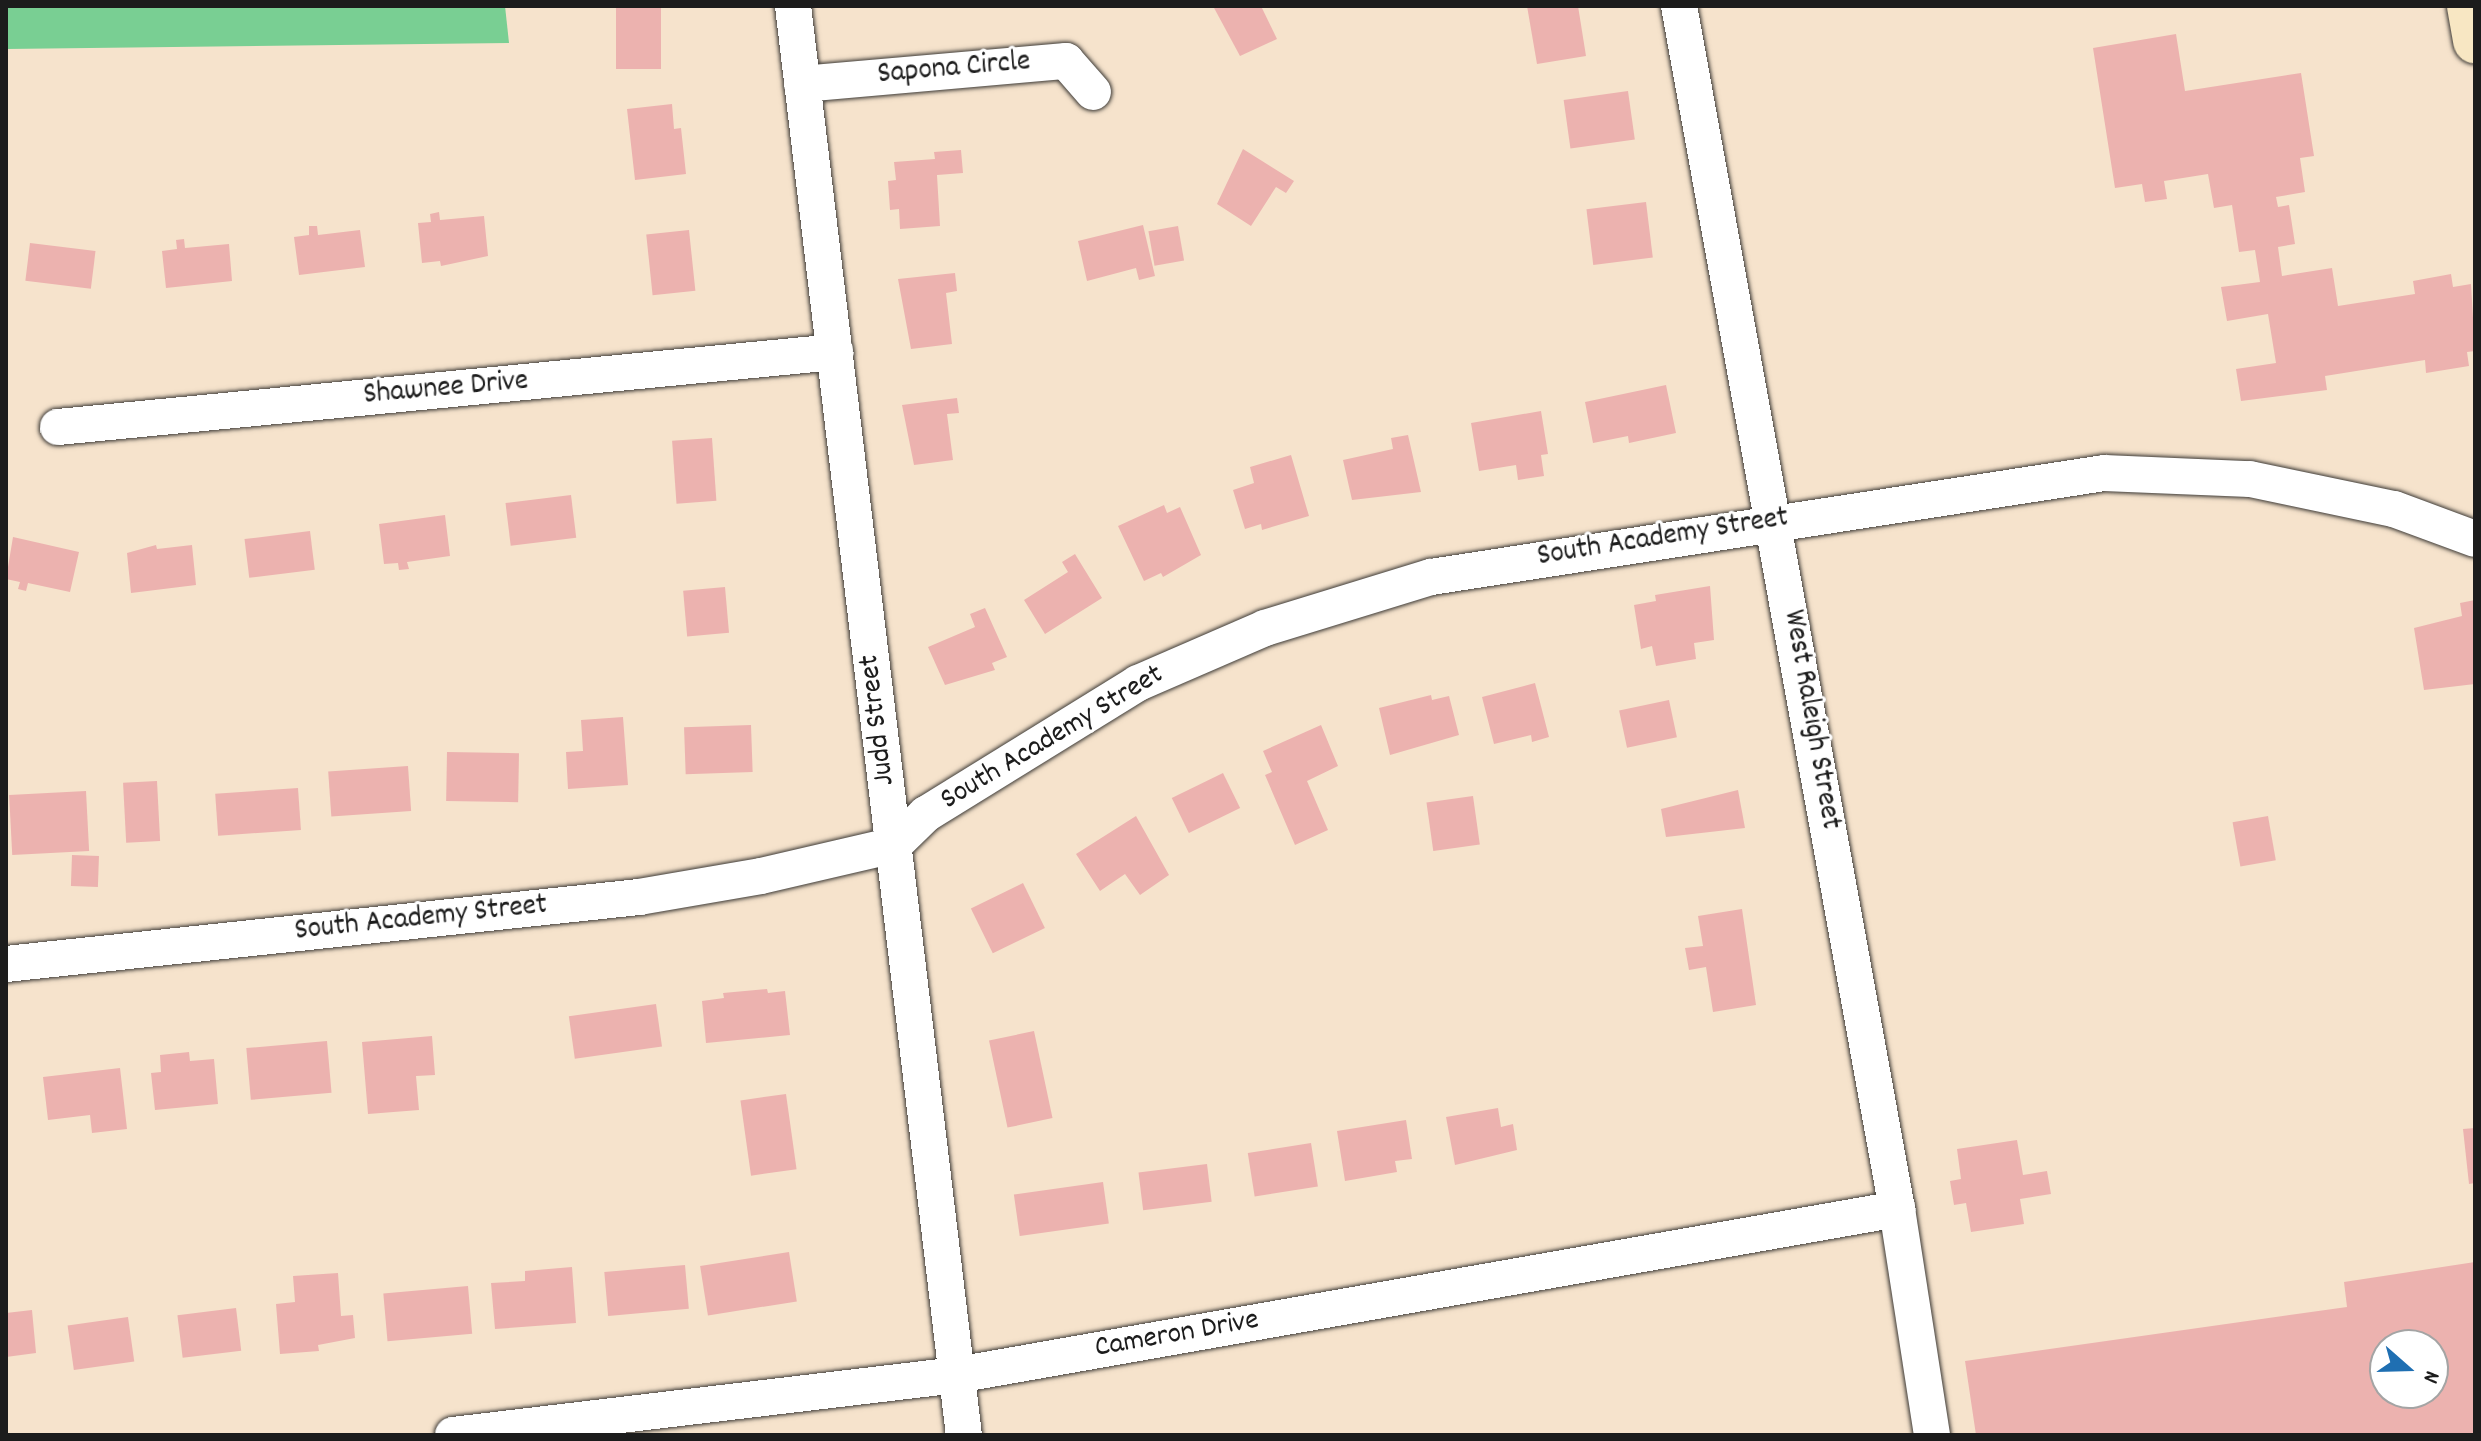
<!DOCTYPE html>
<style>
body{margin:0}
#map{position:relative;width:2481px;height:1441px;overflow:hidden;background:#f6e3cc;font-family:Dekko,sans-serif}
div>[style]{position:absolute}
.green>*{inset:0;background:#79cf93}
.building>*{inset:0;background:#ecb2af;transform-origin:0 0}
.roads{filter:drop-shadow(0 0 2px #3d3a36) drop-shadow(0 0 2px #3d3a36)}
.minor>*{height:36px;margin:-18px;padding:0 18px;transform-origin:18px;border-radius:18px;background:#fff}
.secondary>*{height:44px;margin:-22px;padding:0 22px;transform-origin:22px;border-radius:22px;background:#f8e7c3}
span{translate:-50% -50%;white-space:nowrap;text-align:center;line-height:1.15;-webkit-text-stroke:6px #fff;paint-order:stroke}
.street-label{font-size:30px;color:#1c1c1c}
.frame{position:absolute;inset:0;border:8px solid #1c1c1c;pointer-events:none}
.north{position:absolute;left:2369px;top:1329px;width:80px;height:80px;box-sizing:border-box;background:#fff;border:2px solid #a4a4a4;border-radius:50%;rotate:110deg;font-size:22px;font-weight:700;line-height:32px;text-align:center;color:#1c1c1c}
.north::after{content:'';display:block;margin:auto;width:28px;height:36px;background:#1f6fb2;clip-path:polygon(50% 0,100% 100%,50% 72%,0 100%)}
</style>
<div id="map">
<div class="green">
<div style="clip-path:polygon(6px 6px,505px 6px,509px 43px,6px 49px)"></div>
</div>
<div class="building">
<div style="left:616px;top:6px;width:45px;height:63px"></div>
<div style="clip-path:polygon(1213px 6px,1261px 6px,1277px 39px,1240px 56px)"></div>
<div style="clip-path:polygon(1527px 6px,1578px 6px,1586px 56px,1537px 64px)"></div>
<div style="clip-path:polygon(2176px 34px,2185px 91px,2301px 73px,2314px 156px,2300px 158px,2305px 192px,2276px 197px,2278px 207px,2289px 205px,2295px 244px,2278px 247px,2282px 276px,2332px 268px,2338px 306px,2415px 294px,2413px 281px,2451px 274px,2453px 287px,2471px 284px,2475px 351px,2467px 352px,2469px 366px,2426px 373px,2425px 360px,2325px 376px,2327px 390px,2241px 401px,2236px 369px,2276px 363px,2268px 314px,2227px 321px,2221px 287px,2260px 282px,2255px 250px,2239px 252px,2232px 205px,2214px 208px,2208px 174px,2164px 181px,2167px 199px,2145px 202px,2142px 184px,2115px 188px,2093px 48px)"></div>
<div style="left:1628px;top:91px;width:49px;height:65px;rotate:82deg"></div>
<div style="clip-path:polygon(672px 104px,674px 129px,681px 128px,686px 174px,635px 180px,627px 109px)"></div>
<div style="clip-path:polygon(1243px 149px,1294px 181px,1286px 193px,1276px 187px,1251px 226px,1217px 204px)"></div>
<div style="clip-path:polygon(961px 150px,963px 173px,937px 175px,940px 226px,900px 229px,899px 209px,890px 210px,888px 181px,896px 180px,894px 162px,935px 159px,934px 152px)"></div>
<div style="left:1646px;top:202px;width:56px;height:60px;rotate:83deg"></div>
<div style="clip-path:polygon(439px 212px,440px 220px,484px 216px,488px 256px,441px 266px,440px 261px,422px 263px,418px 223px,431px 222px,430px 214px)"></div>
<div style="clip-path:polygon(1143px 225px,1155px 276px,1139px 280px,1136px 268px,1087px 281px,1078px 241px)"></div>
<div style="clip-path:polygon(309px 226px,317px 226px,318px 235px,360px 230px,365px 267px,299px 275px,294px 237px,309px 235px)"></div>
<div style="left:1178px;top:226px;width:35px;height:30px;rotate:80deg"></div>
<div style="left:689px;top:230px;width:61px;height:43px;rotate:84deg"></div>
<div style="clip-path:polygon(184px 239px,185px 248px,229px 244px,232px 281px,166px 288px,162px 251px,177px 249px,176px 240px)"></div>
<div style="left:30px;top:243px;width:66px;height:38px;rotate:7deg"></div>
<div style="clip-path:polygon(955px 273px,957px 291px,946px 293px,952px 344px,911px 349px,898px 279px)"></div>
<div style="clip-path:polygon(1666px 385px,1676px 433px,1629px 443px,1628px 436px,1593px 443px,1585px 402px)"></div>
<div style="clip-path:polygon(957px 398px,959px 413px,947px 414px,953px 460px,914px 465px,902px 405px)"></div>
<div style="clip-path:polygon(1541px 411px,1548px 454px,1541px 455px,1544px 476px,1518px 480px,1516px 465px,1479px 471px,1471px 423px)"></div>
<div style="clip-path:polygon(1408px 435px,1421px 492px,1352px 500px,1343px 460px,1393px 449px,1391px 438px)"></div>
<div style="left:712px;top:438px;width:63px;height:40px;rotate:86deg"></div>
<div style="clip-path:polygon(1291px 455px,1309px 516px,1262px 530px,1261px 524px,1245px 529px,1233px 490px,1254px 483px,1250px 467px)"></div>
<div style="left:571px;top:495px;width:43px;height:66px;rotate:83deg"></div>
<div style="clip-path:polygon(1164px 505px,1167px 513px,1180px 507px,1201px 555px,1163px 577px,1161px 573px,1144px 581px,1118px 526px)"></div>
<div style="clip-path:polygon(445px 515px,450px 556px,407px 562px,409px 569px,399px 570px,398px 563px,384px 564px,379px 524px)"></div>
<div style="left:310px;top:531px;width:39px;height:66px;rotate:83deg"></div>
<div style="clip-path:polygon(13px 537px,79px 552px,70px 592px,28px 583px,26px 591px,18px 589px,20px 582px,6px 579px)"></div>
<div style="clip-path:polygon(156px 545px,157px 549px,192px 545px,196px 585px,131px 593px,127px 553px)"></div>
<div style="clip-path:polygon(1075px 554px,1102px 598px,1045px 634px,1024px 600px,1068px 572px,1062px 562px)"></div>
<div style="clip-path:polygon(1710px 586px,1714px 640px,1694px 643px,1696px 659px,1656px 666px,1652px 646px,1641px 649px,1634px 605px,1656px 601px,1655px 595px)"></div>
<div style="left:725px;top:587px;width:46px;height:42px;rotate:85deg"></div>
<div style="clip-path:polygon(2475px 600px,2475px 684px,2424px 690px,2414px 628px,2462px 616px,2460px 603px)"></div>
<div style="clip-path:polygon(985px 608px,1007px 657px,992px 663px,995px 670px,945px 685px,928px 647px,975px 627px,970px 614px)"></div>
<div style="clip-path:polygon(1535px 683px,1549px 737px,1532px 742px,1531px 735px,1494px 744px,1482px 697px)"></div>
<div style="clip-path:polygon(1431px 695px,1432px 700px,1449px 696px,1459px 735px,1390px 755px,1379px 708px)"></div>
<div style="left:1669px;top:700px;width:38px;height:51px;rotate:78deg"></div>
<div style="clip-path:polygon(623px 717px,628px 785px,568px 789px,566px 752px,583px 751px,581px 720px)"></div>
<div style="left:751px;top:725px;width:47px;height:67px;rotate:88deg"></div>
<div style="clip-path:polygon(1321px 725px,1338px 766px,1307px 781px,1328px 830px,1295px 845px,1265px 775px,1272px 772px,1263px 751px)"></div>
<div style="left:447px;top:752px;width:72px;height:49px;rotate:1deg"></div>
<div style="left:408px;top:766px;width:45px;height:80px;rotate:86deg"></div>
<div style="left:1223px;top:773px;width:39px;height:57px;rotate:64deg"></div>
<div style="left:157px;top:781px;width:60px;height:34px;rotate:87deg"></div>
<div style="left:298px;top:788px;width:42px;height:83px;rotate:86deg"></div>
<div style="clip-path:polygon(1738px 790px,1745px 828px,1666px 837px,1661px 809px)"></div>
<div style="left:86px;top:791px;width:60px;height:77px;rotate:87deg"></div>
<div style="left:1473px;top:796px;width:49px;height:47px;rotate:82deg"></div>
<div style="clip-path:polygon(1136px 816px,1169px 875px,1140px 895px,1125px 874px,1100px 891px,1076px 854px)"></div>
<div style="left:2268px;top:816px;width:45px;height:36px;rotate:80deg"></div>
<div style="left:72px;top:855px;width:27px;height:31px;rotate:2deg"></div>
<div style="left:1023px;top:883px;width:50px;height:58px;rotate:64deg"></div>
<div style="clip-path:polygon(1742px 909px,1756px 1005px,1713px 1012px,1706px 967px,1689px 970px,1685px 948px,1703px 946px,1698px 916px)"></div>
<div style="clip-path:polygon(767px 989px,768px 993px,785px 991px,790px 1035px,706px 1043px,702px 1001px,724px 998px,723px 993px)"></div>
<div style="left:656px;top:1004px;width:43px;height:88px;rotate:82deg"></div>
<div style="left:1034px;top:1031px;width:89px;height:46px;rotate:78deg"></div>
<div style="clip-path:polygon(432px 1036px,435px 1075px,416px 1076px,419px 1110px,368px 1114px,362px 1042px)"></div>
<div style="left:327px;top:1041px;width:52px;height:81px;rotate:85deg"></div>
<div style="clip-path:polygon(189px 1052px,190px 1061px,214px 1059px,218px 1104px,155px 1110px,151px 1073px,161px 1072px,160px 1055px)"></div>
<div style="clip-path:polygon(120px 1068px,127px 1129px,92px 1133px,90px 1115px,48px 1120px,43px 1077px)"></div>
<div style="left:786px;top:1094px;width:76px;height:46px;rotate:82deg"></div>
<div style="clip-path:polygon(1498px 1108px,1501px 1127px,1513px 1124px,1517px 1150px,1455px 1165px,1446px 1117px)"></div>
<div style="clip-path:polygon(1406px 1120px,1412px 1159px,1395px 1161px,1397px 1172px,1345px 1181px,1337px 1131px)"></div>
<div style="clip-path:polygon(2475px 1128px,2475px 1183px,2469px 1184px,2463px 1129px)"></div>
<div style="clip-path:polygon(2017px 1140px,2023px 1175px,2047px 1171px,2051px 1194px,2020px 1199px,2024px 1224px,1971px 1232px,1966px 1203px,1954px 1205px,1950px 1181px,1961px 1179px,1957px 1149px)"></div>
<div style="left:1311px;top:1143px;width:44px;height:64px;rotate:81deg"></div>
<div style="left:1207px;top:1164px;width:38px;height:69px;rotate:83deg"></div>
<div style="left:1103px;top:1182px;width:42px;height:90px;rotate:82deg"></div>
<div style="left:789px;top:1252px;width:50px;height:90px;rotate:81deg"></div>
<div style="clip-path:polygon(evenodd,2475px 1262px,2475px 1435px,1976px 1435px,1965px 1361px,2347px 1307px,2344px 1282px,2475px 1262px,2385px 1345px,2433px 1345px,2433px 1393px,2385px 1393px,2385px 1345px)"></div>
<div style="left:685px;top:1265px;width:44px;height:81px;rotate:85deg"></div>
<div style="clip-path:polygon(572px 1267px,576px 1323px,495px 1329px,491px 1283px,525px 1281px,525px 1271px)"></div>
<div style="clip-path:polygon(338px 1273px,341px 1316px,353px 1315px,355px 1338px,318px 1345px,319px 1351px,280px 1354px,276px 1304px,295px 1302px,293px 1276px)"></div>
<div style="left:468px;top:1286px;width:48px;height:85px;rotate:85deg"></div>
<div style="left:236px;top:1308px;width:43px;height:59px;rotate:83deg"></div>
<div style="clip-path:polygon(32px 1310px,36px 1353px,6px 1357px,6px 1313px)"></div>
<div style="left:128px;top:1317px;width:45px;height:61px;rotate:82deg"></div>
</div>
<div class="roads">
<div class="minor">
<div style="left:793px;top:6px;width:1439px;rotate:83.18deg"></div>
<div style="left:1679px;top:6px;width:1223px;rotate:79.73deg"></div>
<div style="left:1897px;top:1209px;width:229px;rotate:81.2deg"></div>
<div style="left:802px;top:84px;width:265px;rotate:-5deg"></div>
<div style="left:1066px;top:61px;width:41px;rotate:48.9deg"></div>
<div style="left:58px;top:427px;width:781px;rotate:-5.51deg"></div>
<div style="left:6px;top:964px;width:637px;rotate:-6.04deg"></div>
<div style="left:639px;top:897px;width:124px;rotate:-9.8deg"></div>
<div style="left:761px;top:876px;width:137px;rotate:-13.1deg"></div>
<div style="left:894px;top:845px;width:45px;rotate:-44.1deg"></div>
<div style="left:926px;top:814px;width:249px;rotate:-31.7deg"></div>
<div style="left:1138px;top:683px;width:138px;rotate:-23.4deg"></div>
<div style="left:1265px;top:628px;width:174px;rotate:-17.1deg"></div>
<div style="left:1431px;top:577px;width:681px;rotate:-8.78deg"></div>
<div style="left:2104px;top:473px;width:146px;rotate:2.4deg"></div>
<div style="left:2250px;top:479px;width:147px;rotate:11.8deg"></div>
<div style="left:2394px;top:509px;width:86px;rotate:20.3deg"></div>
<div style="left:453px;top:1435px;width:508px;rotate:-6.79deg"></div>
<div style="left:957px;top:1375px;width:955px;rotate:-10.01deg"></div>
</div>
<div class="secondary">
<div style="left:2469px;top:6px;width:36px;rotate:80deg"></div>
</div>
</div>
<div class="street-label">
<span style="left:954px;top:70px;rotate:-5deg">Sapona Circle</span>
<span style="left:446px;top:390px;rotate:-5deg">Shawnee Drive</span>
<span style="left:1663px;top:539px;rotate:-9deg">South Academy Street</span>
<span style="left:879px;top:720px;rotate:-97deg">Judd Street</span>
<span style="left:1810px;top:720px;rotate:80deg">West Raleigh Street</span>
<span style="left:1053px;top:739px;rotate:-31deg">South Academy Street</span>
<span style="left:421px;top:920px;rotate:-6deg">South Academy Street</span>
<span style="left:1177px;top:1336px;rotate:-10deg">Cameron Drive</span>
</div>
<div class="frame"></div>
<div class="north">N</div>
</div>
